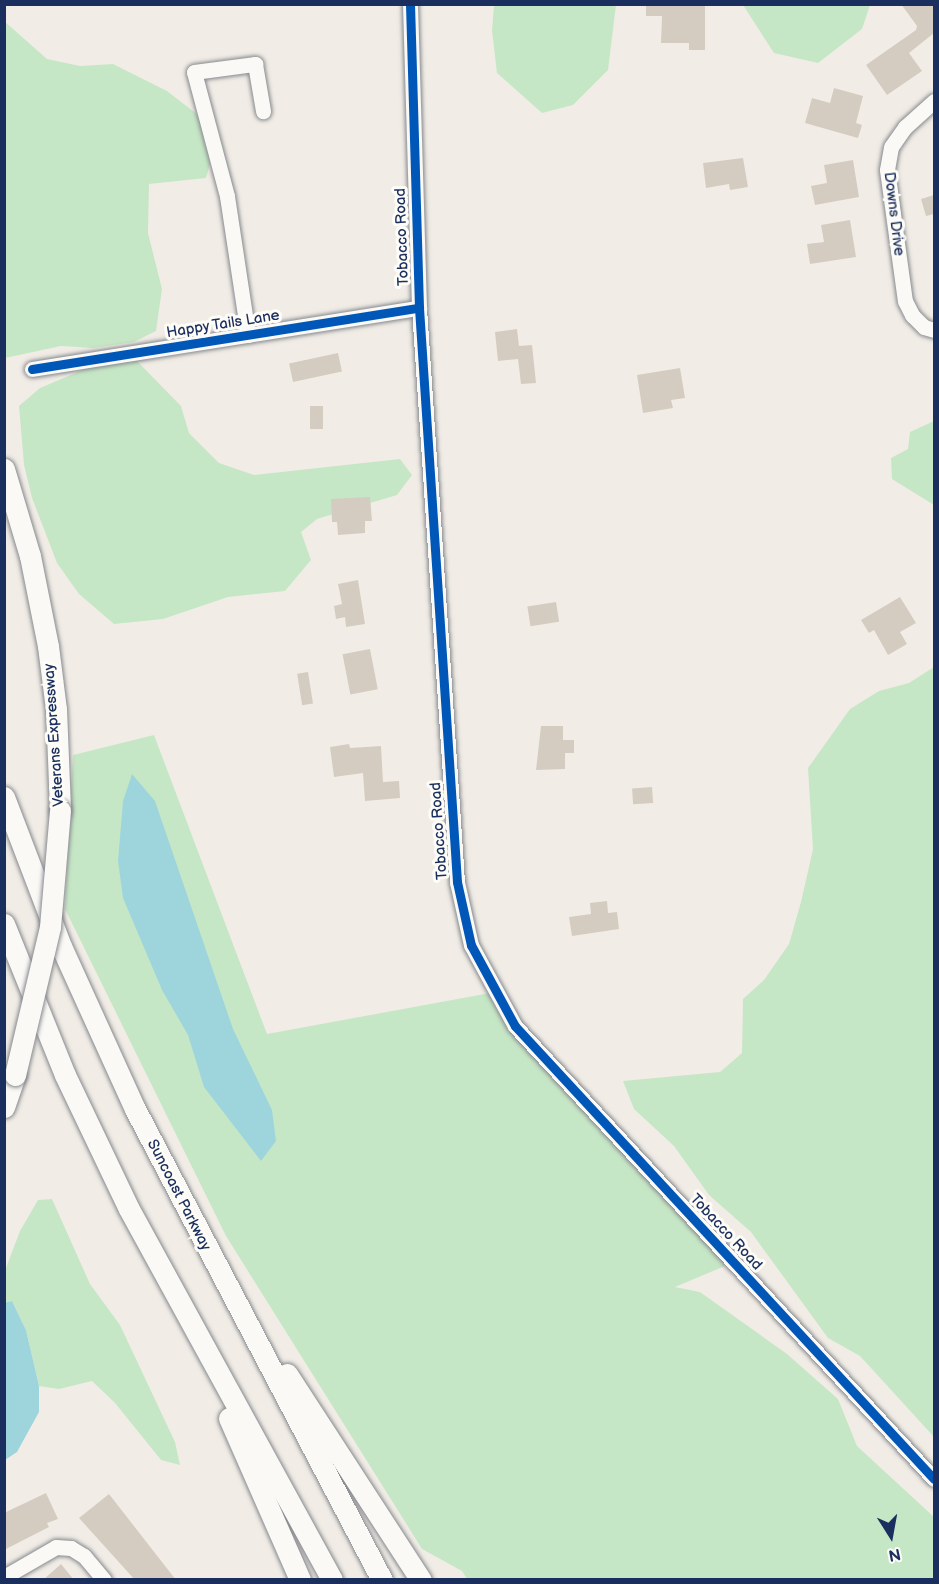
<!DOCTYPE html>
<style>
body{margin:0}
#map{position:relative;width:939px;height:1584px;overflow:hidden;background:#f1ede6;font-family:"Balsamiq Sans",sans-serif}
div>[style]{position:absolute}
.green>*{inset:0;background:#c6e7c6}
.water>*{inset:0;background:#9ed5dc}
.building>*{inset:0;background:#d4ccc1;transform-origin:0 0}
.roads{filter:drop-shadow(0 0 2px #87898f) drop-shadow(0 0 2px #87898f)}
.minor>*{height:15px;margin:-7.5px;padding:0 7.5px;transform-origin:7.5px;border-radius:7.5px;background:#faf9f6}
.highway>*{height:21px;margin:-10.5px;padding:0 10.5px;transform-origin:10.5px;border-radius:10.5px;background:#faf9f6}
.bridges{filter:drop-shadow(0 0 2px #87898f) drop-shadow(0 0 2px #87898f)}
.highway-bridge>*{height:21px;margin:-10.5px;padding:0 10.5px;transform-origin:10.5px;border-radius:10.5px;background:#faf9f6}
.cycleway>*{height:9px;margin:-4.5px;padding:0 4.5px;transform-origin:4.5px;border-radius:4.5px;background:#0057b8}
span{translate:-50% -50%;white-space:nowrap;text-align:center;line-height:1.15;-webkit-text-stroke:6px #fdfcf7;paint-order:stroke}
.street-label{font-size:15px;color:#1b2f5e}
.frame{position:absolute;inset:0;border:6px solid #1b2f5e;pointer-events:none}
.north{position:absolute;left:861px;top:1506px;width:60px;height:60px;-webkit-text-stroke:4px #fdfcf7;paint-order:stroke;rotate:169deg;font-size:16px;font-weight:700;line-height:24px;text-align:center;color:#1b2f5e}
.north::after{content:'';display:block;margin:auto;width:21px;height:27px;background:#1b2f5e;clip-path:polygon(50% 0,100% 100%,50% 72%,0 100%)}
</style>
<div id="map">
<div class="green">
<div style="clip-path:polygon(494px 5px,616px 5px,608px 70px,573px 105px,542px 113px,497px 73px,492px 31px)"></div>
<div style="clip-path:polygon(743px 5px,743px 4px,870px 5px,862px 29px,818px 63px,774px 53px)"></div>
<div style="clip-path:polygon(4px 21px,47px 59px,80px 66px,113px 64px,167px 91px,198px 115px,213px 154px,206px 178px,149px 184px,148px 233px,162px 289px,156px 331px,134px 342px,93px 348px,61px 346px,5px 358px)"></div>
<div style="clip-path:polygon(137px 361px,181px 406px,189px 433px,219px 463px,254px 475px,400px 459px,412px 475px,397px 495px,317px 519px,301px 532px,311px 560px,285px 591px,228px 597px,163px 619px,114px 624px,79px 594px,57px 563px,32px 498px,24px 465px,19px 406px,40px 388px,99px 363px)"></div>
<div style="clip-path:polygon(934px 421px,934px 505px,892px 479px,891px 458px,908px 449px,910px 432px)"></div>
<div style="clip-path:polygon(934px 667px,934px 1437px,860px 1356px,828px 1338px,751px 1232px,709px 1195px,674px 1146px,634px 1109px,623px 1081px,720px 1072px,742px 1053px,743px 999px,764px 980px,789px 944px,801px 902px,813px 849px,808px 768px,850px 709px,879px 691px,909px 683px)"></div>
<div style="clip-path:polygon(154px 735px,267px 1034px,501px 991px,529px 1036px,732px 1263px,675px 1287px,700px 1292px,787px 1354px,838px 1399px,857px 1446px,934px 1517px,934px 1579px,467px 1579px,462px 1571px,422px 1549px,226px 1236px,65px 909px,73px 755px)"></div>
<div style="clip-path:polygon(52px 1199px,90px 1284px,120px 1325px,175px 1442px,180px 1465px,161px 1460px,115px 1403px,92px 1381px,59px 1389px,39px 1386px,26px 1330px,12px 1301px,5px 1303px,4px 1273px,20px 1231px,38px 1200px)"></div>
</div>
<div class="water">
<div style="clip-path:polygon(132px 774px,155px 801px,233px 1029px,272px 1110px,276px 1141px,261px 1161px,204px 1087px,188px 1035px,162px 990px,123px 898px,118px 861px,123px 801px)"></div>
<div style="clip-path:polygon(12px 1301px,26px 1330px,39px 1386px,39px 1412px,17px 1452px,5px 1460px,4px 1303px)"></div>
</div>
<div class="building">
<div style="clip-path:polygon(646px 4px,705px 4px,705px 50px,689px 50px,689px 43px,661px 43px,662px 16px,646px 16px)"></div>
<div style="clip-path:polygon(901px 4px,934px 4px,934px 33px,909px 53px,922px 71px,887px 95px,866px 65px,916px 30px,917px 26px)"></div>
<div style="clip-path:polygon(834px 88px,863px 96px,856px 123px,862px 125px,858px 138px,805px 123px,812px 98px,830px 103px)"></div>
<div style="clip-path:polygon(743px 158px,748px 187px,730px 190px,729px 184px,706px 188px,703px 163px)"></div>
<div style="clip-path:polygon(853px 160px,859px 197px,815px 205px,811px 186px,827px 183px,824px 165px)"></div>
<div style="clip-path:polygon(934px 195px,934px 214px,926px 216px,921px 199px)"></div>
<div style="clip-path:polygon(850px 220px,856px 257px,810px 264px,807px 244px,824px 242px,821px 225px)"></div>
<div style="clip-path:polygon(517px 329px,519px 346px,532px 345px,536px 383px,521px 384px,518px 359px,498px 361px,495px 332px)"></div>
<div style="left:338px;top:353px;width:19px;height:50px;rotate:78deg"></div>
<div style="clip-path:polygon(680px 368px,685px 398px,671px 400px,673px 408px,643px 413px,637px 375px)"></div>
<div style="left:310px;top:406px;width:13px;height:23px"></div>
<div style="clip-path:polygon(370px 497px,372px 521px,365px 521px,365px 533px,338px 535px,337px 522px,332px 522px,331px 499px)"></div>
<div style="clip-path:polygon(358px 580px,365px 624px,346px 627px,345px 617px,336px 619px,334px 606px,342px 604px,338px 584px)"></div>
<div style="clip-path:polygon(900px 597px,916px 623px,900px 632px,907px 644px,888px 655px,874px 630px,869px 633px,861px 620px)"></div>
<div style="left:556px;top:602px;width:20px;height:29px;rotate:81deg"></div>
<div style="left:370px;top:649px;width:41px;height:28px;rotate:79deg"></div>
<div style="left:308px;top:672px;width:32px;height:11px;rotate:81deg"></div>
<div style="clip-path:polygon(541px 726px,563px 726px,563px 740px,574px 740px,574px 753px,565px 753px,565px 769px,536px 770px)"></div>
<div style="clip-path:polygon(349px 744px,350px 748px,381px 746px,383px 782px,399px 781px,400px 798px,365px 801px,363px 773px,334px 777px,330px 747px)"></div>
<div style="left:652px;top:787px;width:16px;height:20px;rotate:86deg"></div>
<div style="clip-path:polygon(607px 901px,608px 913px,617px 912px,619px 929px,572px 936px,569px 917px,591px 914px,590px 903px)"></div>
<div style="clip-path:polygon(46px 1493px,58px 1519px,47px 1523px,49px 1527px,4px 1550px,4px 1513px)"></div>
<div style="clip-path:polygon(109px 1494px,176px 1580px,135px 1580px,79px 1518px)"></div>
<div style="clip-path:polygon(61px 1564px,74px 1580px,43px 1580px)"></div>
</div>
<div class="roads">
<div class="minor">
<div style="left:410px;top:4px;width:304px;rotate:88.3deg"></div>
<div style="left:419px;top:308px;width:575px;rotate:86.21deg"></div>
<div style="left:457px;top:882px;width:65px;rotate:77.5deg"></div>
<div style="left:471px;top:945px;width:92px;rotate:61.5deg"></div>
<div style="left:515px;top:1026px;width:617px;rotate:47.23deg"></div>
<div style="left:934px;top:101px;width:39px;rotate:138deg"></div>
<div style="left:905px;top:127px;width:24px;rotate:125deg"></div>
<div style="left:891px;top:147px;width:23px;rotate:100deg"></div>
<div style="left:887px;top:170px;width:132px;rotate:82.2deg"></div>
<div style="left:905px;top:301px;width:16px;rotate:63deg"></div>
<div style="left:912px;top:315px;width:17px;rotate:45deg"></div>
<div style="left:924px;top:327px;width:10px;rotate:17deg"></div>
<div style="left:248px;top:335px;width:141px;rotate:-98.6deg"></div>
<div style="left:227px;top:196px;width:128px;rotate:-104.9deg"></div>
<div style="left:194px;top:72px;width:62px;rotate:-7.5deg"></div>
<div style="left:255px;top:64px;width:48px;rotate:80.3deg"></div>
<div style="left:32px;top:369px;width:392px;rotate:-9deg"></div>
<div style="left:4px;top:1577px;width:60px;rotate:-30deg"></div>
<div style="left:56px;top:1547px;width:15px;rotate:4deg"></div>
<div style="left:71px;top:1548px;width:15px;rotate:32deg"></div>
<div style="left:84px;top:1556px;width:31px;rotate:50deg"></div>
</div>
<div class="highway">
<div style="left:4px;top:469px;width:91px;rotate:73.4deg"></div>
<div style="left:30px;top:556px;width:92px;rotate:78.7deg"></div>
<div style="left:48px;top:646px;width:64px;rotate:82.8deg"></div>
<div style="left:56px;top:709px;width:101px;rotate:87.7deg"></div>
<div style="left:4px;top:797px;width:160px;rotate:69.1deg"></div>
<div style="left:61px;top:946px;width:179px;rotate:65.6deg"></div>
<div style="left:135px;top:1109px;width:532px;rotate:62.33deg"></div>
<div style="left:4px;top:924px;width:163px;rotate:68deg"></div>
<div style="left:65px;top:1075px;width:148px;rotate:64.5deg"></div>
<div style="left:129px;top:1209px;width:423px;rotate:61.3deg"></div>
<div style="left:4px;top:1107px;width:34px;rotate:-71deg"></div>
<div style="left:287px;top:1374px;width:246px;rotate:57deg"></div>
<div style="left:229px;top:1418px;width:177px;rotate:66.3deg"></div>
</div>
</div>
<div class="bridges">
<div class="highway-bridge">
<div style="left:15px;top:1075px;width:152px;rotate:-76.7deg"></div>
<div style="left:50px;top:927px;width:117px;rotate:-85.1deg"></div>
</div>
</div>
<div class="cycleway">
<div style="left:410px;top:4px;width:304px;rotate:88.3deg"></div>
<div style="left:419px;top:308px;width:575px;rotate:86.21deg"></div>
<div style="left:457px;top:882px;width:65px;rotate:77.5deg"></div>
<div style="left:471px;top:945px;width:92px;rotate:61.5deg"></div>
<div style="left:515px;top:1026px;width:617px;rotate:47.23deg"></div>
<div style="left:32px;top:369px;width:392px;rotate:-9deg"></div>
</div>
<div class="street-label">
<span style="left:894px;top:214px;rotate:83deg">Downs Drive</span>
<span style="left:402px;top:237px;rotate:-92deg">Tobacco Road</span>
<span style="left:223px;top:324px;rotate:-9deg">Happy Tails Lane</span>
<span style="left:54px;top:735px;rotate:-94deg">Veterans Expressway</span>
<span style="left:439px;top:831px;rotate:-94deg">Tobacco Road</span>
<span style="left:179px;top:1195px;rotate:63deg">Suncoast Parkway</span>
<span style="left:726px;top:1232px;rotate:47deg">Tobacco Road</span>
</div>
<div class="frame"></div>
<div class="north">N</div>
</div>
